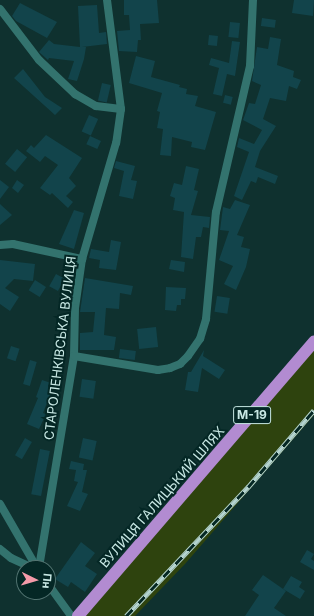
<!DOCTYPE html>
<meta charset="utf-8">
<style>
body{margin:0}
#map{position:relative;width:314px;height:616px;overflow:hidden;background:#0f312f;font-family:Inter,sans-serif}
div>[style]{position:absolute}
.green>*{inset:0;background:#2e430e}
.building>*{inset:0;background:#12444b;transform-origin:0 0}
.street>*{height:8px;margin:-4px;padding:0 4px;transform-origin:4px;border-radius:4px;background:#33736e}
.highway>*{height:12px;margin:-6px;padding:0 6px;transform-origin:6px;border-radius:6px;background:#b28bd1}
.rail>*{height:4.5px;margin-top:-2.25px;transform-origin:0;background:repeating-linear-gradient(90deg,#042725 0 9px,#b4d4d1 0 18px);box-sizing:border-box;border-block:1px solid #b4d4d1}
span{translate:-50% -50%;white-space:nowrap;text-align:center;line-height:1.15;-webkit-text-stroke:4px #042725;paint-order:stroke}
.shield-label span{padding:1px 3px;background:#042725;border:1px solid;border-radius:3px;-webkit-text-stroke-width:0}
.shield-label{font-size:12px;color:#c8e8e4;font-weight:700}
.street-label{font-size:13px;color:#c8e8e4}
.north{position:absolute;left:16px;top:560px;width:40px;height:40px;box-sizing:border-box;background:#042725;border:1px solid #527471;border-radius:50%;rotate:95deg;font-size:11px;font-weight:700;line-height:16px;text-align:center;color:#c8e8e4}
.north::after{content:'';display:block;margin:auto;width:14px;height:18px;background:#f39aa9;clip-path:polygon(50% 0,100% 100%,50% 72%,0 100%)}
</style>
<div id="map">
<div class="green">
<div style="clip-path:polygon(314px 337px,314px 415px,185px 564px,135px 616px,73px 616px)"></div>
</div>
<div class="building">
<div style="clip-path:polygon(124px 0,157px 0,159px 23px,140px 24px,141px 40px,138px 40px,137px 52px,119px 51px,117px 31px,130px 30px,129px 15px,124px 15px)"></div>
<div style="clip-path:polygon(294px 0,314px 0,313px 16px,292px 13px)"></div>
<div style="clip-path:polygon(20px 3px,57px 22px,47px 38px,16px 21px,12px 16px)"></div>
<div style="clip-path:polygon(97px 5px,99px 33px,106px 32px,107px 44px,82px 47px,86px 47px,84px 59px,77px 81px,68px 79px,74px 61px,49px 58px,48px 60px,39px 52px,49px 40px,54px 44px,80px 47px,78px 6px)"></div>
<div style="left:262px;top:18px;width:14px;height:8px;rotate:8deg"></div>
<div style="left:230px;top:22px;width:10px;height:15px;rotate:6deg"></div>
<div style="left:209px;top:35px;width:9px;height:10px;rotate:6deg"></div>
<div style="clip-path:polygon(270px 37px,281px 39px,277px 65px,294px 71px,293px 77px,301px 80px,297px 89px,289px 86px,286px 101px,270px 98px,263px 119px,276px 126px,260px 151px,255px 167px,278px 176px,275px 184px,258px 177px,256px 183px,251px 181px,242px 200px,234px 196px,249px 152px,237px 147px,239px 138px,254px 144px,262px 130px,243px 120px,249px 103px,255px 104px,261px 85px,252px 81px,257px 47px,268px 49px)"></div>
<div style="clip-path:polygon(232px 41px,240px 42px,235px 76px,227px 74px,222px 96px,213px 94px,219px 68px,209px 65px,211px 58px,229px 63px)"></div>
<div style="clip-path:polygon(136px 56px,155px 61px,151px 77px,180px 85px,179px 87px,187px 89px,186px 94px,198px 96px,195px 106px,216px 112px,205px 150px,191px 147px,192px 142px,172px 137px,171px 156px,160px 155px,163px 129px,157px 128px,160px 112px,157px 111px,162px 93px,129px 83px)"></div>
<div style="clip-path:polygon(23px 69px,45px 97px,62px 108px,55px 115px,14px 78px)"></div>
<div style="left:102px;top:83px;width:9px;height:18px;rotate:13deg"></div>
<div style="left:225px;top:95px;width:8px;height:8px;rotate:14deg"></div>
<div style="left:89px;top:115px;width:10px;height:18px;rotate:24deg"></div>
<div style="clip-path:polygon(46px 135px,82px 158px,69px 178px,76px 186px,66px 196px,73px 202px,68px 208px,52px 193px,50px 195px,40px 188px,58px 165px,45px 156px,40px 162px,26px 151px,31px 145px,34px 148px)"></div>
<div style="left:90px;top:136px;width:12px;height:9px;rotate:24deg"></div>
<div style="left:17px;top:149px;width:13px;height:19px;rotate:39deg"></div>
<div style="clip-path:polygon(116px 161px,135px 166px,131px 180px,137px 181px,133px 199px,119px 196px,124px 171px,114px 168px)"></div>
<div style="clip-path:polygon(186px 166px,199px 169px,194px 190px,198px 191px,191px 215px,210px 217px,209px 228px,203px 227px,201px 237px,196px 237px,193px 259px,181px 257px,184px 212px,173px 210px,175px 198px,170px 196px,174px 183px,182px 185px)"></div>
<div style="clip-path:polygon(0 180px,9px 187px,0 199px)"></div>
<div style="clip-path:polygon(17px 180px,24px 185px,18px 193px,12px 188px)"></div>
<div style="clip-path:polygon(235px 200px,250px 205px,237px 235px,244px 237px,241px 247px,250px 249px,246px 267px,236px 290px,224px 284px,233px 266px,219px 260px,229px 231px,220px 230px,223px 207px,230px 209px)"></div>
<div style="clip-path:polygon(0 204px,12px 215px,0 225px)"></div>
<div style="clip-path:polygon(74px 210px,84px 213px,74px 249px,59px 244px)"></div>
<div style="clip-path:polygon(111px 240px,121px 242px,116px 270px,99px 268px,100px 260px,89px 258px,91px 249px,109px 252px)"></div>
<div style="clip-path:polygon(0 260px,35px 264px,33px 281px,14px 279px,5px 288px,19px 297px,10px 311px,0 304px)"></div>
<div style="clip-path:polygon(171px 260px,185px 262px,184px 272px,169px 269px)"></div>
<div style="left:56px;top:274px;width:10px;height:14px;rotate:29deg"></div>
<div style="clip-path:polygon(85px 278px,133px 286px,131px 295px,120px 293px,119px 309px,106px 308px,104px 335px,116px 337px,114px 350px,80px 350px,80px 333px,93px 332px,95px 312px,80px 312px)"></div>
<div style="left:35px;top:280px;width:13px;height:12px;rotate:32deg"></div>
<div style="clip-path:polygon(166px 287px,186px 288px,185px 299px,181px 299px,181px 305px,177px 305px,176px 311px,165px 310px)"></div>
<div style="left:217px;top:296px;width:13px;height:16px;rotate:9deg"></div>
<div style="left:156px;top:327px;width:20px;height:19px;rotate:84deg"></div>
<div style="left:11px;top:346px;width:9px;height:13px;rotate:18deg"></div>
<div style="left:120px;top:349px;width:16px;height:9px;rotate:7deg"></div>
<div style="clip-path:polygon(204px 350px,203px 356px,225px 370px,219px 379px,202px 368px,198px 392px,185px 390px,188px 372px,191px 372px)"></div>
<div style="left:30px;top:360px;width:7px;height:25px;rotate:16deg"></div>
<div style="left:82px;top:379px;width:14px;height:18px;rotate:8deg"></div>
<div style="clip-path:polygon(42px 380px,54px 384px,43px 413px,46px 414px,39px 429px,27px 424px,38px 398px,36px 397px)"></div>
<div style="left:25px;top:438px;width:8px;height:20px;rotate:30deg"></div>
<div style="left:83px;top:438px;width:14px;height:20px;rotate:12deg"></div>
<div style="left:40px;top:449px;width:10px;height:46px;rotate:11deg"></div>
<div style="clip-path:polygon(71px 461px,84px 464px,83px 470px,87px 470px,82px 492px,88px 494px,80px 511px,67px 506px,78px 482px,74px 481px,76px 470px,69px 469px)"></div>
<div style="clip-path:polygon(81px 542px,95px 553px,85px 566px,97px 574px,85px 592px,71px 582px,68px 587px,55px 579px)"></div>
<div style="clip-path:polygon(307px 550px,314px 554px,311px 559px,314px 561px,314px 570px,300px 562px)"></div>
<div style="clip-path:polygon(263px 575px,286px 591px,274px 608px,286px 616px,245px 616px,259px 595px,252px 590px)"></div>
<div style="clip-path:polygon(291px 576px,302px 582px,299px 587px,305px 591px,300px 599px,283px 589px)"></div>
</div>
<div class="street">
<div style="left:107px;top:0;width:110px;rotate:82.7deg"></div>
<div style="left:0;top:9px;width:64px;rotate:52.6deg"></div>
<div style="left:39px;top:60px;width:50px;rotate:43.4deg"></div>
<div style="left:75px;top:94px;width:24px;rotate:30deg"></div>
<div style="left:96px;top:106px;width:25px;rotate:7deg"></div>
<div style="left:121px;top:109px;width:34px;rotate:98deg"></div>
<div style="left:116px;top:143px;width:121px;rotate:106.3deg"></div>
<div style="left:82px;top:259px;width:49px;rotate:98.1deg"></div>
<div style="left:75px;top:308px;width:48px;rotate:91.2deg"></div>
<div style="left:74px;top:356px;width:215px;rotate:99.4deg"></div>
<div style="left:0;top:245px;width:13px;rotate:-4deg"></div>
<div style="left:13px;top:244px;width:71px;rotate:12.3deg"></div>
<div style="left:74px;top:356px;width:85px;rotate:9.5deg"></div>
<div style="left:158px;top:370px;width:12px;rotate:-9deg"></div>
<div style="left:170px;top:368px;width:11px;rotate:-22deg"></div>
<div style="left:180px;top:364px;width:11px;rotate:-45deg"></div>
<div style="left:188px;top:356px;width:21px;rotate:-55deg"></div>
<div style="left:200px;top:339px;width:21px;rotate:-73deg"></div>
<div style="left:206px;top:319px;width:107px;rotate:-84.7deg"></div>
<div style="left:216px;top:212px;width:150px;rotate:-76.9deg"></div>
<div style="left:250px;top:66px;width:66px;rotate:-87.4deg"></div>
<div style="left:0;top:504px;width:74px;rotate:60deg"></div>
<div style="left:0;top:549px;width:14px;rotate:39deg"></div>
<div style="left:11px;top:558px;width:23px;rotate:25deg"></div>
<div style="left:48px;top:584px;width:39px;rotate:54deg"></div>
</div>
<div class="highway">
<div style="left:78px;top:616px;width:362px;rotate:-49.3deg"></div>
</div>
<div class="rail">
<div style="left:126px;top:616px;width:178px;rotate:-46.6deg"></div>
<div style="left:248px;top:487px;width:101px;rotate:-49.4deg"></div>
</div>
<div class="shield-label">
<span style="left:252px;top:415px">М-19</span>
</div>
<div class="street-label">
<span style="left:60px;top:348px;rotate:-83deg">СТАРОЛЕНКІВСЬКА ВУЛИЦЯ</span>
<span style="left:162px;top:497px;rotate:-49deg">ВУЛИЦЯ ГАЛИЦЬКИЙ ШЛЯХ</span>
</div>
<div class="north">Пн</div>
</div>
